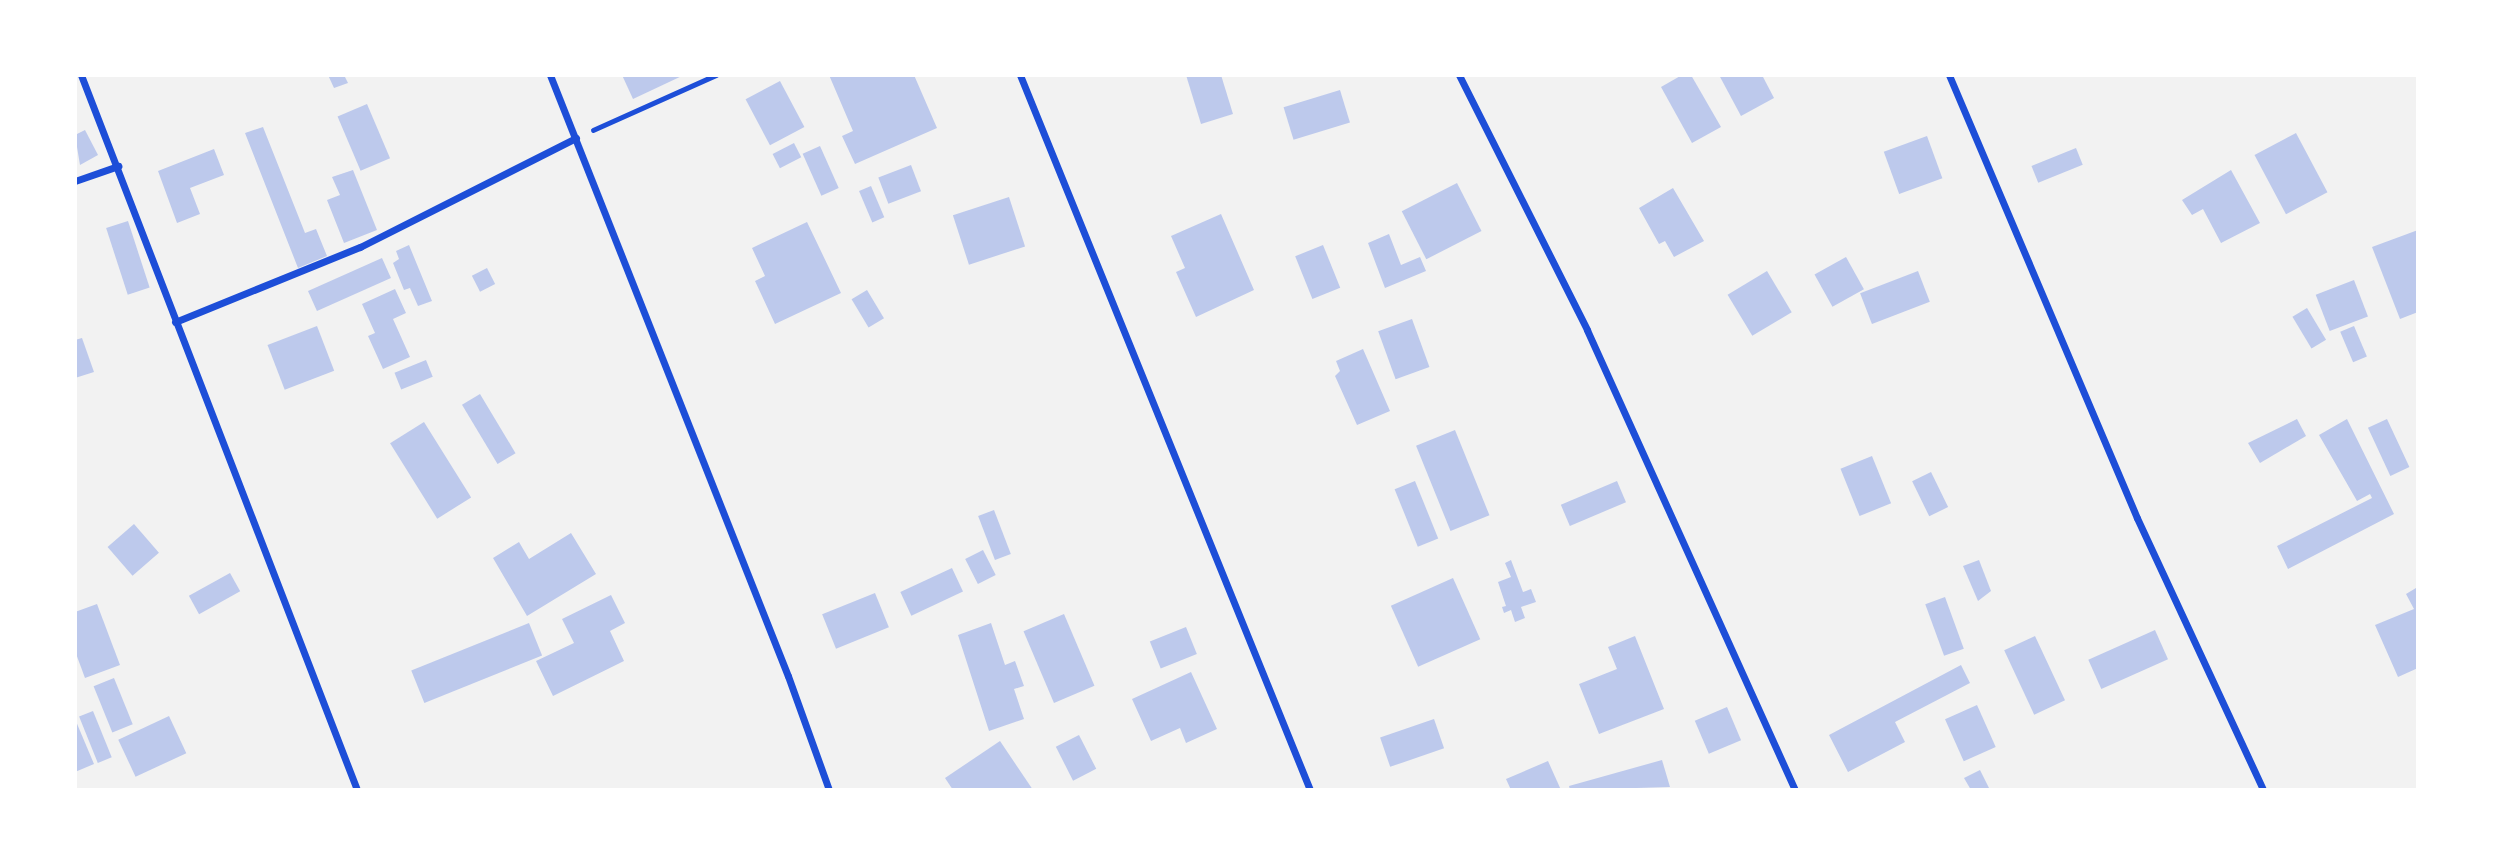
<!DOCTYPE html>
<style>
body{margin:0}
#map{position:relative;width:2493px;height:865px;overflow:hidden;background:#f2f2f2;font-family:Rubik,sans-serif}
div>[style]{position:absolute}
.building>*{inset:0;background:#bdc9ec;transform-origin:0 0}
.path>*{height:4.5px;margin:-2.25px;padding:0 2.25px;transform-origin:2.25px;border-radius:2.25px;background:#1d4ed8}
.minor>*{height:7px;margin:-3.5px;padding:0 3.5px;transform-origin:3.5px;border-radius:3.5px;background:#1d4ed8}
span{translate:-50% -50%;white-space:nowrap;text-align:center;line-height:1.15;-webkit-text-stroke:6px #fff;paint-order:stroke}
.frame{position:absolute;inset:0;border:77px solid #fff;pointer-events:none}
</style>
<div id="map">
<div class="building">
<div style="clip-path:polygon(328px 75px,344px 75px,348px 83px,334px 88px)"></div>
<div style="clip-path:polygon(622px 75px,684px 75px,633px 99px)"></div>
<div style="clip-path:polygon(829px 75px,914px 75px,937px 128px,855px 164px,842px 136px,853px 131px)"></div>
<div style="clip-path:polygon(1186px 75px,1221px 75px,1233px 114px,1201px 124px)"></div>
<div style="clip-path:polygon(1682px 75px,1691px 75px,1721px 127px,1692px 143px,1661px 87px)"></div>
<div style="clip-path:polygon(1719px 75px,1762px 75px,1774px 98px,1741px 116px)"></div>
<div style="left:780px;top:81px;width:52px;height:39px;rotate:62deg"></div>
<div style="left:1340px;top:90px;width:34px;height:59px;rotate:73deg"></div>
<div style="left:367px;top:104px;width:59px;height:32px;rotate:67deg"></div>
<div style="clip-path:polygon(263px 127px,305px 233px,316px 229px,327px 256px,298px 268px,245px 133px)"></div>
<div style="clip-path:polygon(85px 130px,98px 155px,80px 165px,75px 135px)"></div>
<div style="left:2296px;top:133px;width:67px;height:47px;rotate:62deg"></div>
<div style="left:1927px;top:136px;width:45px;height:46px;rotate:70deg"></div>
<div style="left:794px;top:143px;width:16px;height:24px;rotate:63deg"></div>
<div style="left:820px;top:146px;width:46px;height:19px;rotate:66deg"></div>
<div style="left:2076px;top:148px;width:18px;height:48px;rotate:68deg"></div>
<div style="clip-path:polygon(214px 149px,224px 175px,190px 188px,200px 214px,177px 223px,158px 171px)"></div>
<div style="left:911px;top:165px;width:28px;height:35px;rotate:69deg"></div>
<div style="clip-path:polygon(353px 170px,377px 230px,344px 243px,327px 200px,340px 195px,332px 177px)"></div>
<div style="clip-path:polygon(2231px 170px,2260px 223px,2221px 243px,2203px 209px,2192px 215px,2182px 200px)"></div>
<div style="left:1457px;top:183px;width:54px;height:62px;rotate:63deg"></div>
<div style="left:871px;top:186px;width:34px;height:13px;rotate:67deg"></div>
<div style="clip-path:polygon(1673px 188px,1704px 241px,1674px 257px,1665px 241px,1659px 244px,1639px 208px)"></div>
<div style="left:1009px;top:197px;width:52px;height:59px;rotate:72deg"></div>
<div style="clip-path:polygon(1221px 214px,1254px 290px,1196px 317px,1176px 272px,1185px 268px,1171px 236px)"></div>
<div style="left:128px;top:221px;width:70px;height:23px;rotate:72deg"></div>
<div style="clip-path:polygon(807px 222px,841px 293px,775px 324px,755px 281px,765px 276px,752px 248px)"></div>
<div style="clip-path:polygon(2418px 230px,2418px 312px,2400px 319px,2372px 247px)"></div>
<div style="clip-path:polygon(1389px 234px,1401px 265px,1420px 257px,1426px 271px,1385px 288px,1368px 243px)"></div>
<div style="clip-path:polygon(409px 245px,432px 301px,418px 306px,410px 288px,404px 290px,393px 263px,399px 259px,396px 251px)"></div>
<div style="left:1323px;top:245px;width:46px;height:30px;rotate:68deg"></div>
<div style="left:1846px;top:257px;width:37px;height:36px;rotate:61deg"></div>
<div style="left:382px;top:258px;width:22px;height:81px;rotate:66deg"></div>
<div style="left:487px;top:268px;width:18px;height:17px;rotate:63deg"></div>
<div style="left:1767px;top:271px;width:48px;height:46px;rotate:59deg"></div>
<div style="left:1918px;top:271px;width:33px;height:62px;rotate:69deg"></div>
<div style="left:2354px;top:280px;width:39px;height:41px;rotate:69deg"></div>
<div style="clip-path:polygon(395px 289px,406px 313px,393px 319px,410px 357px,383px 369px,368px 336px,375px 333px,362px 304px)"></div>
<div style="left:867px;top:290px;width:33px;height:18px;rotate:59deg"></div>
<div style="left:2307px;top:308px;width:37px;height:17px;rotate:59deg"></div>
<div style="left:1412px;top:319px;width:51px;height:36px;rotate:70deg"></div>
<div style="left:317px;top:326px;width:48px;height:53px;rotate:69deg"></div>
<div style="left:2354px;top:326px;width:33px;height:15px;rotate:67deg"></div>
<div style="clip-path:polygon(82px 338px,94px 372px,75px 378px,75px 340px)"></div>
<div style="clip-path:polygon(1363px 349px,1390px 411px,1357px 425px,1335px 376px,1340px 371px,1336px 361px)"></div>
<div style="left:426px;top:360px;width:18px;height:34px;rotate:68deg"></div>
<div style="left:480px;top:394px;width:69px;height:21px;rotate:59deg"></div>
<div style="clip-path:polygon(2297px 419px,2306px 436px,2260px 463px,2248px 443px)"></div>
<div style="clip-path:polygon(2347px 419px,2394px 514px,2288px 569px,2277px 546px,2372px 498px,2370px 494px,2357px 501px,2319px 435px)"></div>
<div style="left:2387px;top:419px;width:53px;height:21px;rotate:65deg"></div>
<div style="left:424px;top:422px;width:89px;height:40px;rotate:58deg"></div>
<div style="left:1455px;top:430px;width:92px;height:42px;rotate:68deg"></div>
<div style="left:1872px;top:456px;width:51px;height:34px;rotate:68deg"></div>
<div style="left:1931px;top:472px;width:39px;height:21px;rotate:64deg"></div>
<div style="left:1415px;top:481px;width:62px;height:22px;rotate:68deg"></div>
<div style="left:1617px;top:481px;width:23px;height:61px;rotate:67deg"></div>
<div style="left:994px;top:510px;width:47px;height:17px;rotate:69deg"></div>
<div style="left:134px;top:524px;width:38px;height:35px;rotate:49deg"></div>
<div style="clip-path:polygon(571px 533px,596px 574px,527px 616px,493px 558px,519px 542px,529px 559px)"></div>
<div style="left:983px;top:550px;width:28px;height:20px;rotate:63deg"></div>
<div style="clip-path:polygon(1511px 560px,1523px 592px,1531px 589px,1536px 602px,1521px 607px,1525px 618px,1515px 622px,1511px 610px,1504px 613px,1502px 607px,1506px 606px,1498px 582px,1511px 577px,1505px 563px)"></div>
<div style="clip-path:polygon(1979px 560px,1991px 591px,1978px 601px,1963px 566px)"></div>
<div style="left:952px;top:568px;width:26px;height:57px;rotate:65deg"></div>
<div style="left:230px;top:573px;width:21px;height:47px;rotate:61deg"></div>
<div style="left:1453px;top:578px;width:67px;height:68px;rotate:66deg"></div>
<div style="clip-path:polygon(2416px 588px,2418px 668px,2398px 677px,2375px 625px,2414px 609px,2406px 594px)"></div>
<div style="left:875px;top:593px;width:37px;height:57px;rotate:68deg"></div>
<div style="clip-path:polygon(611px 595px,625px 623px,610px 631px,624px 661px,553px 696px,536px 661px,574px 643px,562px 619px)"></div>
<div style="left:1945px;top:597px;width:55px;height:21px;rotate:70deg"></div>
<div style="clip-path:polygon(97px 604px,120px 665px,85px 678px,75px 651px,75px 612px)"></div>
<div style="left:1064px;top:614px;width:78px;height:44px;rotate:67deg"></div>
<div style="left:529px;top:623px;width:35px;height:127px;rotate:68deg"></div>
<div style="clip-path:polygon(991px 623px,1005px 665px,1015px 661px,1024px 686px,1014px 689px,1024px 719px,989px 731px,958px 635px)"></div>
<div style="left:1186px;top:627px;width:29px;height:39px;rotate:68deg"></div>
<div style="left:2155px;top:630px;width:32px;height:73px;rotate:66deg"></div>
<div style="clip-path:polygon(1635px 636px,1664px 709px,1599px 734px,1579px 684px,1617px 669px,1608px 647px)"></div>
<div style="left:2035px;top:636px;width:71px;height:34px;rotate:65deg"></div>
<div style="clip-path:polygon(1961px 665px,1970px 683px,1895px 722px,1905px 742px,1848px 772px,1829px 735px)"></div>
<div style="clip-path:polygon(1191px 672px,1217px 729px,1186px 743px,1180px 728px,1151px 741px,1132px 699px)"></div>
<div style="left:114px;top:678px;width:50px;height:22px;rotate:68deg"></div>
<div style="left:1977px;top:705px;width:46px;height:35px;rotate:66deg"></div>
<div style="left:1727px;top:707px;width:36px;height:35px;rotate:67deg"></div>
<div style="left:93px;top:711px;width:50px;height:15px;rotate:68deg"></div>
<div style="left:169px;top:716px;width:41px;height:56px;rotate:65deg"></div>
<div style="clip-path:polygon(75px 719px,94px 764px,75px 772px)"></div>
<div style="left:1434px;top:719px;width:31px;height:57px;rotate:71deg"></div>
<div style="left:1079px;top:735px;width:38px;height:26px;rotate:63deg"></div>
<div style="clip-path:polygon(1000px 741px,1033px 790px,953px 790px,945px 778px)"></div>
<div style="clip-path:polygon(1662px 760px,1670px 787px,1570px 790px,1569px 786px)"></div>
<div style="clip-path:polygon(1548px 761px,1561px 790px,1511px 790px,1506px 779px)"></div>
<div style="clip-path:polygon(1980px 770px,1990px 790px,1971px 790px,1964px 778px)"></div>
</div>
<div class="path">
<div style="left:593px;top:130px;width:135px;rotate:-24.1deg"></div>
</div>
<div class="minor">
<div style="left:81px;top:75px;width:766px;rotate:68.89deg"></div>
<div style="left:550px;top:75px;width:646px;rotate:68.4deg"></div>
<div style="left:788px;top:676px;width:121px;rotate:70.2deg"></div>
<div style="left:1020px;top:75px;width:772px;rotate:67.92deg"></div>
<div style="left:1459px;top:75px;width:285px;rotate:63.3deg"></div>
<div style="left:1587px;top:330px;width:505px;rotate:65.67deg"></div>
<div style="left:1949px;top:75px;width:481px;rotate:67deg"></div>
<div style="left:2137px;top:518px;width:300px;rotate:65.1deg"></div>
<div style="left:75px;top:181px;width:46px;rotate:-19.2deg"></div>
<div style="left:175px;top:322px;width:200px;rotate:-22.1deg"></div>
<div style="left:360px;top:247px;width:242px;rotate:-26.8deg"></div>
</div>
<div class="frame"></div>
</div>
